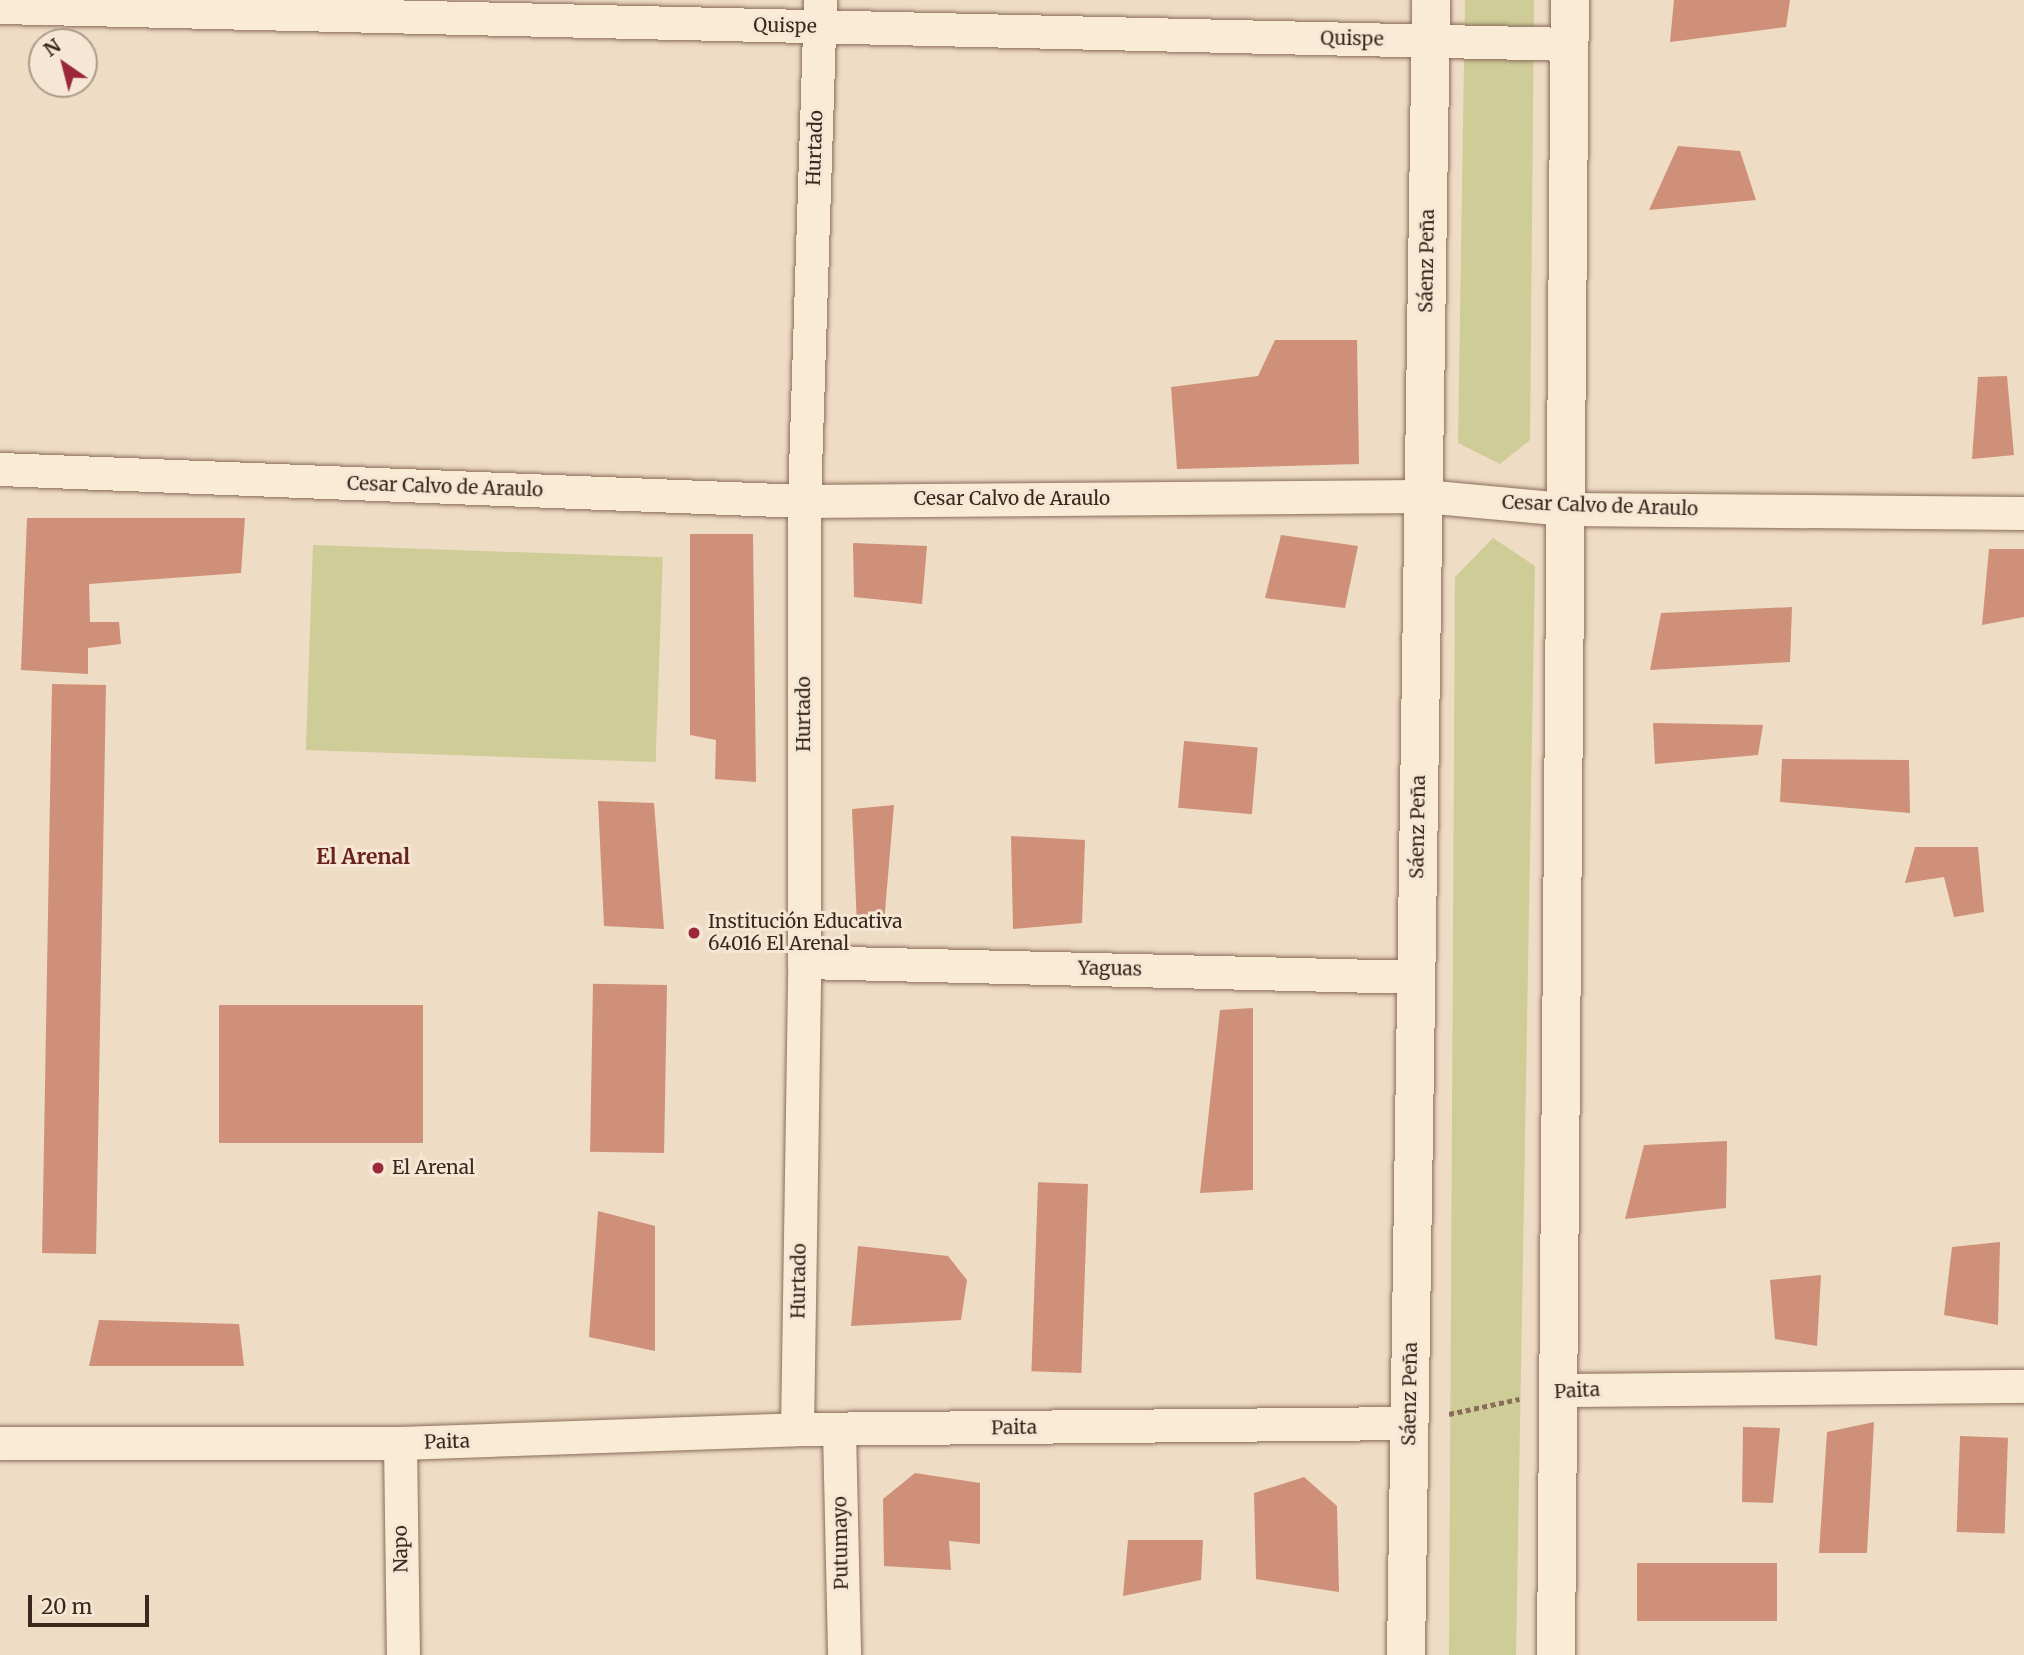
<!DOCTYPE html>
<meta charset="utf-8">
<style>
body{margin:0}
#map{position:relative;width:2024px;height:1655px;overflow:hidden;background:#efdcc4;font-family:Merriweather,serif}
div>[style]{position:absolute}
.green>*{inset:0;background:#cecc97;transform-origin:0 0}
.building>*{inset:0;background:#ce9079;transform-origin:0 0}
.path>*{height:4.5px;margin-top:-2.25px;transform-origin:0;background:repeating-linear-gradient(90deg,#8a6d5a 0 5px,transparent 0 8.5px)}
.roads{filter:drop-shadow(0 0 2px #8a6d5a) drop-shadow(0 0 2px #8a6d5a)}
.street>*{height:33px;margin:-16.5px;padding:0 16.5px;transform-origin:16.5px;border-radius:16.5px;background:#faebd7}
.secondary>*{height:38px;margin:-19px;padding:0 19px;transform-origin:19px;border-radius:19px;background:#faebd7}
.dots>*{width:19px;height:19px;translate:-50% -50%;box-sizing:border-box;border:4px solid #f6e7d4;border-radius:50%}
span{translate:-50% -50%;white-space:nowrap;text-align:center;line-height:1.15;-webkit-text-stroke:6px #f6e7d4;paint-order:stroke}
.street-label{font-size:19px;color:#3a281e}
.poi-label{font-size:19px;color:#3a281e}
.left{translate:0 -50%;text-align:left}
.neighbourhood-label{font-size:21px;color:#68211c;font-weight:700}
.north{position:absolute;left:28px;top:28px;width:70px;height:70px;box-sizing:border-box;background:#f6e7d4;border:2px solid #ab9b8b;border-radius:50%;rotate:325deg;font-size:19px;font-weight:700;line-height:28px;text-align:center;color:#3a281e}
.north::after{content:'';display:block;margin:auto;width:24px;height:32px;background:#9b283a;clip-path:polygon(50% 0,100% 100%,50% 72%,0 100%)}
.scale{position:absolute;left:28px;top:1595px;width:121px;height:32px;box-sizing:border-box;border:4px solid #3a281e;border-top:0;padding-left:9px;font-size:21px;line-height:24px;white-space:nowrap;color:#3a281e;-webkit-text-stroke:5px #f6e7d4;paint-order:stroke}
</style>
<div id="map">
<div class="green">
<div style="clip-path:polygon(1465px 0,1534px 0,1530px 440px,1500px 464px,1458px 443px)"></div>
<div style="clip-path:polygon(1493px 538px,1535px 566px,1516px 1655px,1449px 1655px,1455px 577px)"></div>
<div style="left:313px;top:545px;width:350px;height:205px;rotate:2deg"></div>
</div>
<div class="building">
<div style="clip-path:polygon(1674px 0,1790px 0,1786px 27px,1670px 42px)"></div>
<div style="clip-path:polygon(1678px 146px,1740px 151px,1756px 200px,1649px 210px)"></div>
<div style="clip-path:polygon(1275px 340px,1357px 340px,1359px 464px,1177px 469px,1171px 387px,1258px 376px)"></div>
<div style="clip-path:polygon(2007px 376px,2014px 455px,1972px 459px,1978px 377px)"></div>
<div style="clip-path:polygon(27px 518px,245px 518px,241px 573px,89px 584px,90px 622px,119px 622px,121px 644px,88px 648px,88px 674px,21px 670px)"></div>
<div style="clip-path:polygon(690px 534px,753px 534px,756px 782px,715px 779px,716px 740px,690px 735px)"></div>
<div style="clip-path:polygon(1281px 535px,1358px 546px,1345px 608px,1265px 598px)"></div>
<div style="clip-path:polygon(853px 543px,927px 546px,922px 604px,854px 597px)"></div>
<div style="clip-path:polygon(1989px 549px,2024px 549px,2024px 617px,1982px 625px)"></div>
<div style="clip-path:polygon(1792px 607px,1790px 662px,1650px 670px,1661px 613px)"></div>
<div style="left:106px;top:685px;width:569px;height:54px;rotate:91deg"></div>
<div style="clip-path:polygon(1653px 723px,1763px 725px,1758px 755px,1655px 764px)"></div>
<div style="left:1184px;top:741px;width:74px;height:67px;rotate:5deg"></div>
<div style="clip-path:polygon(1782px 759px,1909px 760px,1910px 813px,1780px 802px)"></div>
<div style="clip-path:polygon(598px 801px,654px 803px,664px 929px,604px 926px)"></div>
<div style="clip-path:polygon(894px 805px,884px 923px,857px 926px,852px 809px)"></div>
<div style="clip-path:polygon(1011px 836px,1085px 840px,1082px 923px,1013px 929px)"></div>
<div style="clip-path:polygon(1915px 847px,1978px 847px,1984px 912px,1954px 917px,1944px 877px,1905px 883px)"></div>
<div style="left:667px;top:985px;width:168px;height:74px;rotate:91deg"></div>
<div style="left:423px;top:1005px;width:138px;height:204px;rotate:90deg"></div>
<div style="clip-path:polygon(1253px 1008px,1253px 1190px,1200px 1193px,1220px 1010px)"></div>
<div style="clip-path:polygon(1727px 1141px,1726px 1208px,1625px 1219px,1644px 1145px)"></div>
<div style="left:1088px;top:1184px;width:189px;height:50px;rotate:92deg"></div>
<div style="clip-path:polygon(598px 1211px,655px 1226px,655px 1351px,589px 1337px)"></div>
<div style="clip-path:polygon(2000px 1242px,1998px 1325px,1944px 1315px,1952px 1247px)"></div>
<div style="clip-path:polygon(858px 1246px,948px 1256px,967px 1280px,961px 1320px,851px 1326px)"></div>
<div style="clip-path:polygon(1821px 1275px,1817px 1346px,1775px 1339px,1770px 1280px)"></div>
<div style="clip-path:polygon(99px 1320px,239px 1324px,244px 1366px,89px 1366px)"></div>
<div style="clip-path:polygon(1874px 1422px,1867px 1553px,1819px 1553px,1827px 1432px)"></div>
<div style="clip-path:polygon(1743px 1427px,1780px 1428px,1773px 1503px,1742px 1502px)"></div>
<div style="left:1960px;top:1436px;width:48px;height:96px;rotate:2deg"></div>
<div style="clip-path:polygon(915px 1473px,980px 1483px,980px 1544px,949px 1541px,951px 1570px,884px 1566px,883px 1499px)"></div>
<div style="clip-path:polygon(1304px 1477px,1337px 1506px,1339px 1592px,1256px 1579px,1254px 1493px)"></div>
<div style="clip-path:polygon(1128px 1540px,1203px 1540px,1201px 1580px,1123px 1596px)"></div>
<div style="left:1637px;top:1563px;width:140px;height:58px"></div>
</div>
<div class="path">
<div style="left:1449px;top:1414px;width:72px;rotate:-12.1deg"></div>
</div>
<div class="roads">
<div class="street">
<div style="left:0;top:7px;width:1569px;rotate:1.35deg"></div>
<div style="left:0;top:469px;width:805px;rotate:2.28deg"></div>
<div style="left:804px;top:501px;width:620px;rotate:-0.46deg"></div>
<div style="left:1424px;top:496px;width:142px;rotate:5.3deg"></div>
<div style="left:1565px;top:509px;width:459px;rotate:0.5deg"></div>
<div style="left:804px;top:962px;width:612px;rotate:1.4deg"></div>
<div style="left:1558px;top:1390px;width:466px;rotate:-0.5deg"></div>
<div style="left:797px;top:1429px;width:467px;rotate:-89.1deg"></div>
<div style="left:804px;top:962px;width:461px;rotate:-90deg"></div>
<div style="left:804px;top:501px;width:501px;rotate:-88.17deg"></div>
<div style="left:839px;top:1430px;width:225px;rotate:88.7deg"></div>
<div style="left:0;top:1443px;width:400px"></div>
<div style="left:400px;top:1443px;width:397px;rotate:-2deg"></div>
<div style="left:797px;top:1429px;width:613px;rotate:-0.56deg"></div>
<div style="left:400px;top:1443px;width:212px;rotate:89.2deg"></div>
</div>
<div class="secondary">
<div style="left:1406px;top:1655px;width:1655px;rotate:-89.13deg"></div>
<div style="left:1556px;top:1655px;width:1655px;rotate:-89.52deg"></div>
</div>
</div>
<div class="dots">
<div style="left:694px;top:933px;background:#9b283a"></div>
<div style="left:378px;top:1168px;background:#9b283a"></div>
</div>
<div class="street-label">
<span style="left:785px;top:26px;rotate:1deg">Quispe</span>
<span style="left:1352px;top:39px;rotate:1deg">Quispe</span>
<span style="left:815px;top:148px;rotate:-88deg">Hurtado</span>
<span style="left:1427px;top:261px;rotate:-89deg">Sáenz Peña</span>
<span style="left:445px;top:487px;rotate:2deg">Cesar Calvo de Araulo</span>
<span style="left:1012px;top:499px">Cesar Calvo de Araulo</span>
<span style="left:1600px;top:506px;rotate:2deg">Cesar Calvo de Araulo</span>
<span style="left:804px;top:714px;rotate:-90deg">Hurtado</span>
<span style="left:1418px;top:827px;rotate:-89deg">Sáenz Peña</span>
<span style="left:1110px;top:969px;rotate:1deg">Yaguas</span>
<span style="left:799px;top:1281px;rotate:-89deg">Hurtado</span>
<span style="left:1577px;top:1391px;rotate:-3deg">Paita</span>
<span style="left:1410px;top:1394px;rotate:-89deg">Sáenz Peña</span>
<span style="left:1014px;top:1428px;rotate:-1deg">Paita</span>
<span style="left:447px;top:1442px;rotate:-2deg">Paita</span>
<span style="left:841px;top:1543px;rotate:-91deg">Putumayo</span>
<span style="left:401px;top:1549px;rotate:-91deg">Napo</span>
</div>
<div class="poi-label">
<span class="left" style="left:708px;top:933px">Institución Educativa<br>64016 El Arenal</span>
<span class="left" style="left:392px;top:1168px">El Arenal</span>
</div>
<div class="neighbourhood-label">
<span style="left:363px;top:857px">El Arenal</span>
</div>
<div class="north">N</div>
<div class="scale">20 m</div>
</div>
